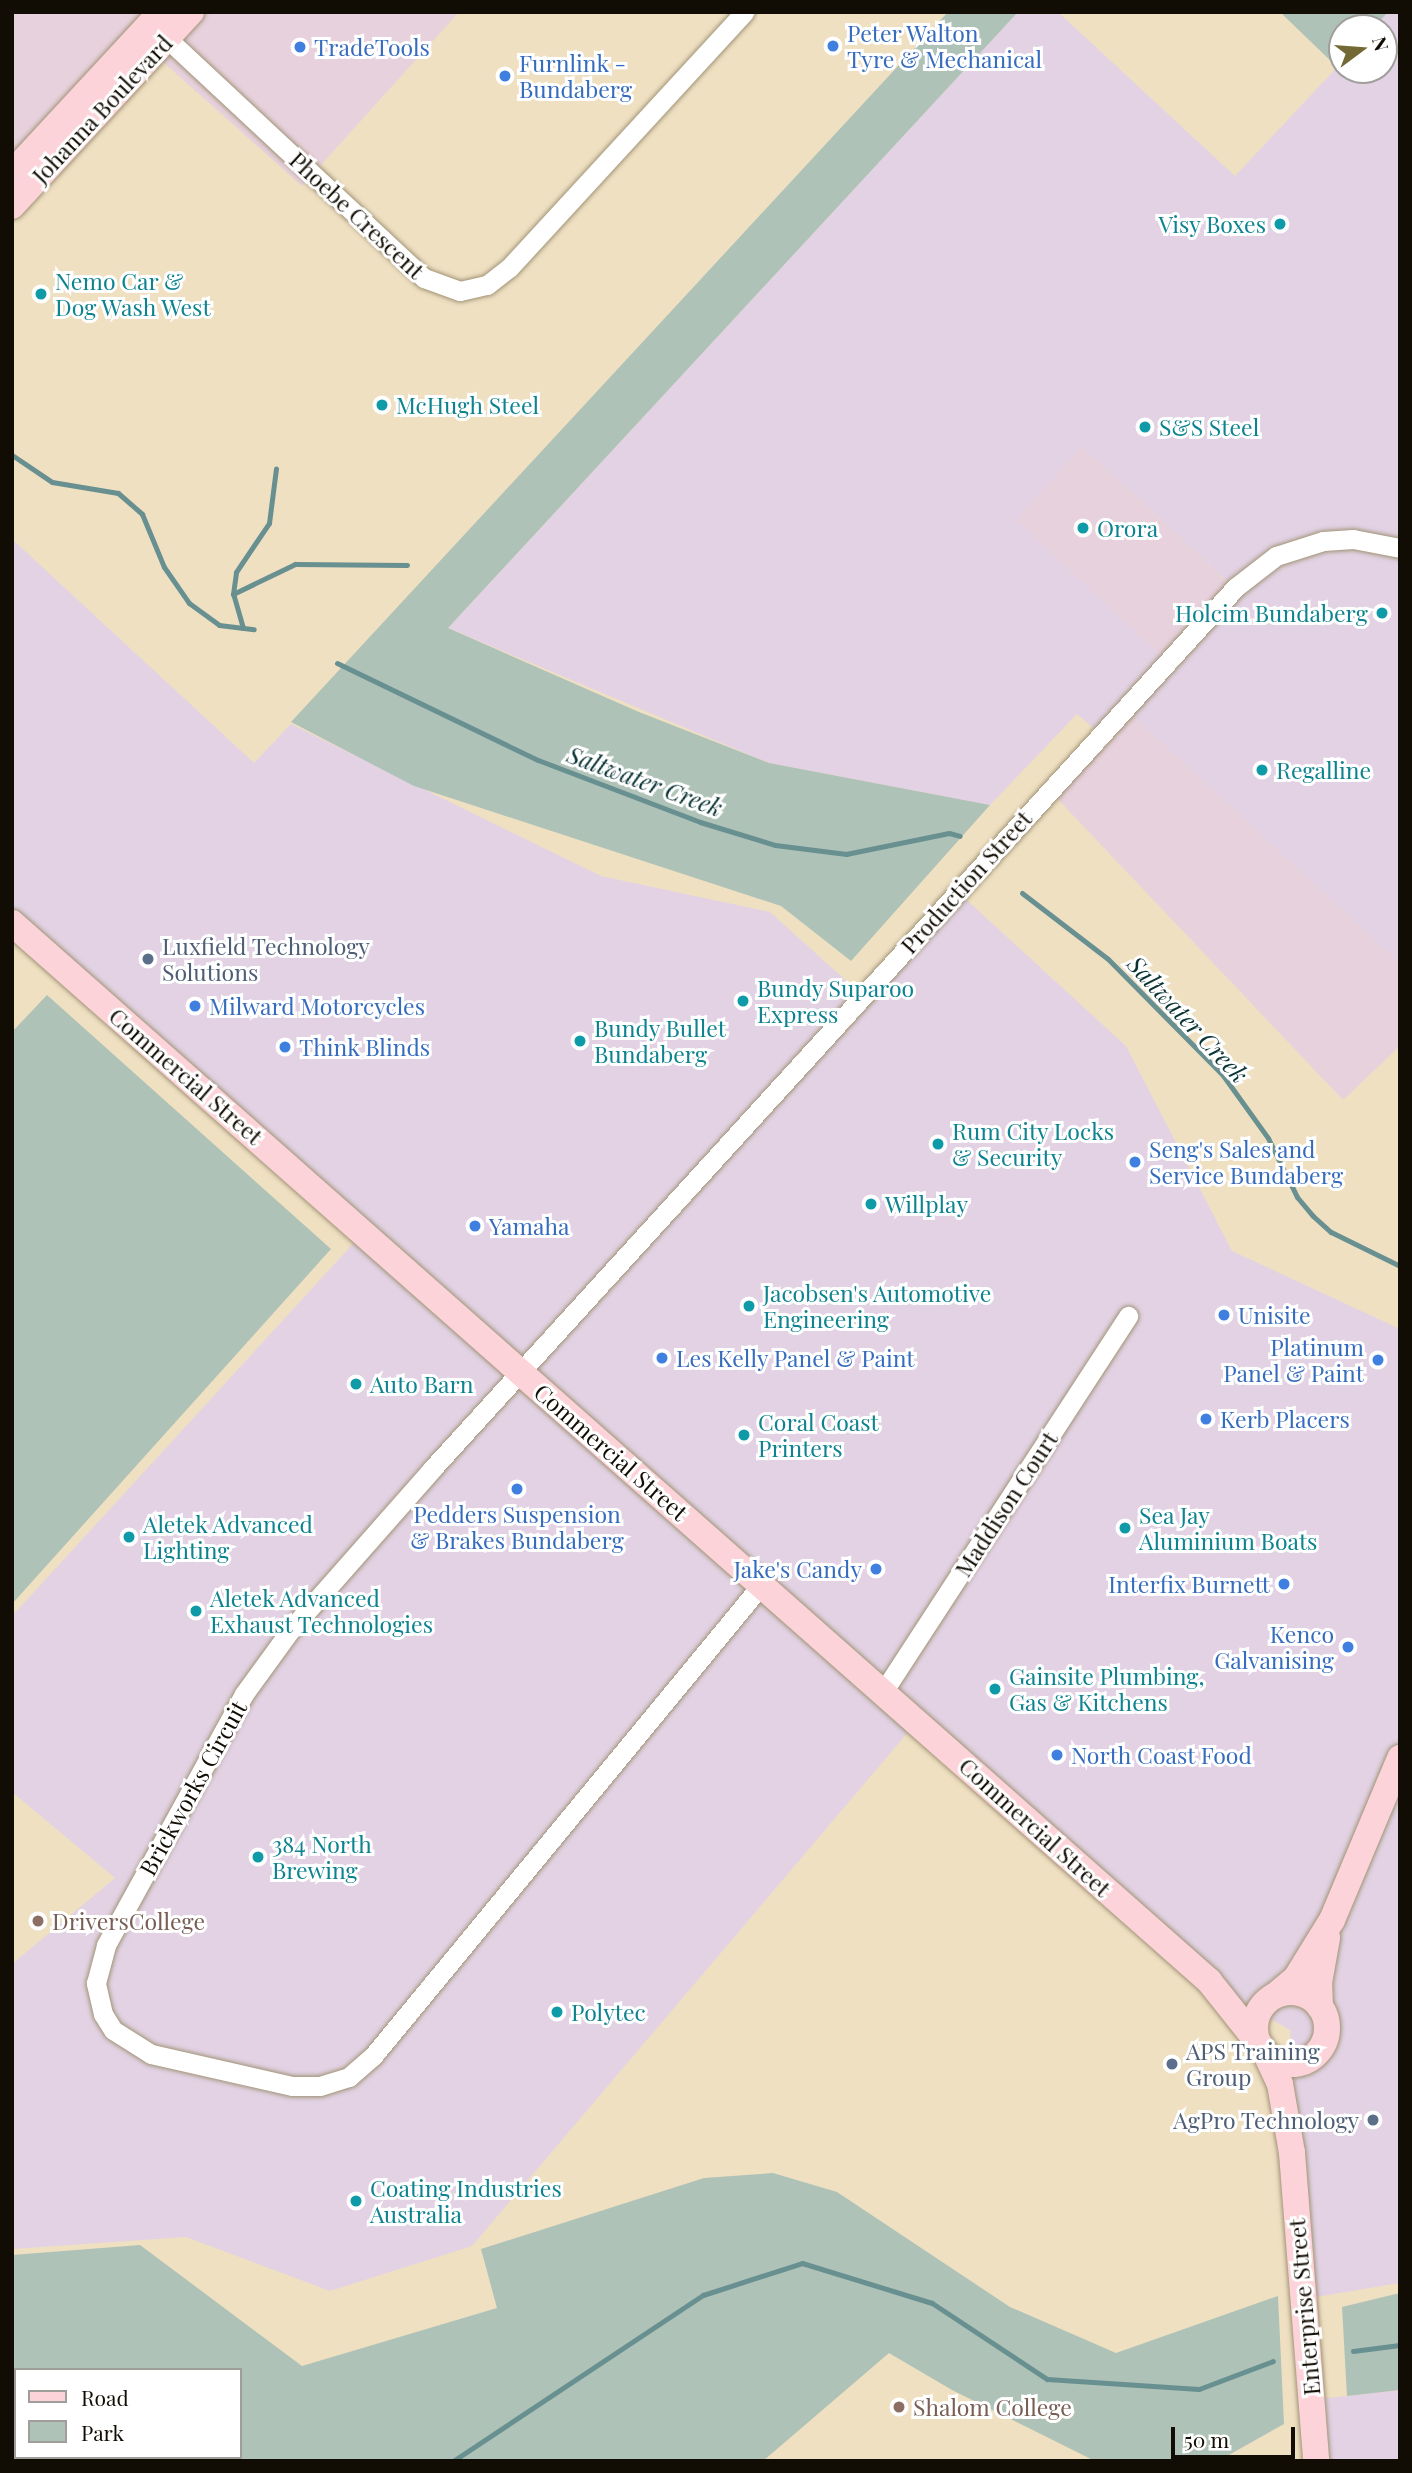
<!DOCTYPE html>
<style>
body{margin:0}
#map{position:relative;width:1412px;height:2473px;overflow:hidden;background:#efe0c2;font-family:"Playfair Display",serif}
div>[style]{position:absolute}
.commercial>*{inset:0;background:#e7d1dd;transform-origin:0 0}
.industrial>*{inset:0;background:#e2d2e4}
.green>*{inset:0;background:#aec2b7}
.stream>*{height:5px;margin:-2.5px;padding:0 2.5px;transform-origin:2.5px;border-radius:2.5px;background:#699091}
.roads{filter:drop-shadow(0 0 2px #a19477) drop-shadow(0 0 2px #a19477)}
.street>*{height:19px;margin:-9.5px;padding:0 9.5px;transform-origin:9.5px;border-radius:9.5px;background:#fff}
.secondary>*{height:26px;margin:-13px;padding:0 13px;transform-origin:13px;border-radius:13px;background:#fcd3d9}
.secondary>.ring{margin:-13px;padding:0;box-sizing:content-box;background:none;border:26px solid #fcd3d9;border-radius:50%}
.dots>*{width:19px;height:19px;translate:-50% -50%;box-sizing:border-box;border:4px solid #fff;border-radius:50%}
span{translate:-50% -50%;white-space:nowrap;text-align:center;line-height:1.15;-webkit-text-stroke:6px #fff;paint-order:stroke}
.shop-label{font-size:23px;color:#366cbe}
.left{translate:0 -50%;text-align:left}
.right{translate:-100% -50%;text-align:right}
.street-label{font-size:23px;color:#120d04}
.culture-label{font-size:23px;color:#0d838f}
.service-label{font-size:23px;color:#4e5e75}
.education-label{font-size:23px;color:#785e54}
.water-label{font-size:24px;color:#093233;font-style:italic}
.frame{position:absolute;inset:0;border:14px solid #120d04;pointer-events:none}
.legend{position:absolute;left:14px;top:2368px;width:228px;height:91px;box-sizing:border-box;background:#fff;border:2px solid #a09e9b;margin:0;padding:9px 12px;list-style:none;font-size:21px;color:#120d04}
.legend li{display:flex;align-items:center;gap:14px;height:35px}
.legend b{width:35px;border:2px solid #a09e9b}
.north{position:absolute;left:1328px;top:14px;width:70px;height:70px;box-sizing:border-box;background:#fff;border:2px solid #a09e9b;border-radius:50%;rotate:74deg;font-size:19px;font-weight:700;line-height:28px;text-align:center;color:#120d04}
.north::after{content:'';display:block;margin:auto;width:24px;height:32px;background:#736935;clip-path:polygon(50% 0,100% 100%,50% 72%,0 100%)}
.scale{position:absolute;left:1171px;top:2427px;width:124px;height:32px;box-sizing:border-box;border:4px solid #120d04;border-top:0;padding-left:9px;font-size:21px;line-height:24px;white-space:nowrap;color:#120d04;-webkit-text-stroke:5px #fff;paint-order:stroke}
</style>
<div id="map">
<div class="commercial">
<div style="clip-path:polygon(12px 12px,459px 12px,302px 186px,163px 62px,39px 188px,12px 163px)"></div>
<div style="left:1082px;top:447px;width:210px;height:99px;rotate:43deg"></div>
<div style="clip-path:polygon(1125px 709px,1400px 964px,1400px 1046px,1343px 1100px,1050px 791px)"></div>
</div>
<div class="industrial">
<div style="clip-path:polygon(evenodd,1018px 12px,1058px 12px,1235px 176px,1342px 62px,1342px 70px,1384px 70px,1384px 28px,1373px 28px,1388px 12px,1400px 12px,1400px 964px,1125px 709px,1100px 734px,1077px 714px,990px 805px,769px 763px,448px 628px,1018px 12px,1082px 447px,1236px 590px,1168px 662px,1016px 520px,1082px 447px)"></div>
<div style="clip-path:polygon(12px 539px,254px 763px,291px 724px,601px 876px,770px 912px,863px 996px,958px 892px,1126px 1046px,1232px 1251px,1400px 1329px,1400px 2283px,1304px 2299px,1290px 2030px,1208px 1983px,915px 1724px,472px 2246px,330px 2291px,186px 2237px,12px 2249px,12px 1964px,115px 1878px,12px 1792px,12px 1616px,362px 1234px,12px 925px)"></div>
<div style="clip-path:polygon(1400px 2390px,1400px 2461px,1315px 2461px,1310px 2400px)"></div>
</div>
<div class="green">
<div style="clip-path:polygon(948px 12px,1018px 12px,448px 628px,639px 712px,769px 763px,990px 805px,851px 961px,781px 906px,414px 786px,291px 722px)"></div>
<div style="clip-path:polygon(1280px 12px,1388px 12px,1373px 28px,1342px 28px,1342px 62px,1337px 67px)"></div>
<div style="clip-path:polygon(47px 995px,331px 1249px,12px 1604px,12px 1032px)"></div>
<div style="clip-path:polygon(evenodd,773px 2173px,837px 2192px,1010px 2307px,1116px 2353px,1278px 2296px,1284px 2424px,1218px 2461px,1095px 2461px,952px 2390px,889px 2353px,763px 2461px,12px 2461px,12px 2255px,140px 2245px,302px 2366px,497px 2308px,481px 2249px,704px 2178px,773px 2173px,16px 2370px,240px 2370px,240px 2457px,16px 2457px,16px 2370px)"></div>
<div style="clip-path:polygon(1400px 2293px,1400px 2390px,1347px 2396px,1342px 2307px)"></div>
</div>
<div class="stream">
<div style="left:12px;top:455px;width:48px;rotate:34deg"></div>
<div style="left:52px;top:482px;width:67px;rotate:9.5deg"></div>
<div style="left:118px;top:493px;width:32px;rotate:41deg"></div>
<div style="left:142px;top:514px;width:57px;rotate:67.5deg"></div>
<div style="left:164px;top:567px;width:44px;rotate:55.2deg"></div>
<div style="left:189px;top:603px;width:37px;rotate:36deg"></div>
<div style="left:219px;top:625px;width:35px;rotate:7deg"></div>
<div style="left:233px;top:594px;width:22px;rotate:-82deg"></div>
<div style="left:236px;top:572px;width:59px;rotate:-56deg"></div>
<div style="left:269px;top:523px;width:55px;rotate:-82.7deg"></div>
<div style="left:243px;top:628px;width:35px;rotate:-106deg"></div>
<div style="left:233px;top:594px;width:69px;rotate:-25.8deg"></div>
<div style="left:295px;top:564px;width:112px;rotate:0.5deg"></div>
<div style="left:337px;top:663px;width:223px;rotate:25.8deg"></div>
<div style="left:538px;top:760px;width:173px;rotate:20.9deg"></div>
<div style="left:700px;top:822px;width:78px;rotate:17deg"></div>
<div style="left:775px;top:845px;width:72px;rotate:7.2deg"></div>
<div style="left:846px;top:854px;width:105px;rotate:-11.5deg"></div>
<div style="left:949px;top:833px;width:11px;rotate:15deg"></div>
<div style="left:1022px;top:893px;width:108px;rotate:37.5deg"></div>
<div style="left:1108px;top:959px;width:162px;rotate:45.3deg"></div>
<div style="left:1222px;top:1074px;width:79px;rotate:54.3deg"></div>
<div style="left:1268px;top:1138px;width:66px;rotate:63.8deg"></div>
<div style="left:1297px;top:1197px;width:25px;rotate:50deg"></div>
<div style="left:1313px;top:1216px;width:24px;rotate:42deg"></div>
<div style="left:1331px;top:1232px;width:77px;rotate:26.2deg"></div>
<div style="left:1353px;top:2351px;width:47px;rotate:-7.3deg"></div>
<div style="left:453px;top:2461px;width:300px;rotate:-33.6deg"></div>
<div style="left:703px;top:2295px;width:104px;rotate:-17.9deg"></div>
<div style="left:802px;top:2263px;width:136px;rotate:17.1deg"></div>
<div style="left:932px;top:2303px;width:138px;rotate:33.5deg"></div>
<div style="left:1047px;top:2379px;width:152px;rotate:3.8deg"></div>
<div style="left:1199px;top:2389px;width:79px;rotate:-20.7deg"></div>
</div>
<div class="roads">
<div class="street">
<div style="left:159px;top:31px;width:362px;rotate:43deg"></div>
<div style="left:424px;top:278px;width:38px;rotate:20deg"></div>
<div style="left:460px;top:291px;width:28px;rotate:-13deg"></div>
<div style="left:487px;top:285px;width:28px;rotate:-38deg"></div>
<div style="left:509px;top:268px;width:348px;rotate:-47.4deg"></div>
<div style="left:762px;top:1584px;width:612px;rotate:129.49deg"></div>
<div style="left:373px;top:2056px;width:32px;rotate:139deg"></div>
<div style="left:349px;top:2077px;width:31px;rotate:163deg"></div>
<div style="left:319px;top:2086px;width:27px;rotate:180deg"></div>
<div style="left:292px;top:2086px;width:145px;rotate:-167.2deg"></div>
<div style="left:151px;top:2054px;width:45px;rotate:-147.7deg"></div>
<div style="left:113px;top:2030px;width:19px;rotate:-122deg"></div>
<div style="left:103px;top:2014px;width:32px;rotate:-103deg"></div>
<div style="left:96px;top:1983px;width:39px;rotate:-75deg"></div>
<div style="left:106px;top:1945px;width:286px;rotate:-61.2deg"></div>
<div style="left:244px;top:1694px;width:82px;rotate:-54deg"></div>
<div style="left:292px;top:1628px;width:212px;rotate:-48.6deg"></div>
<div style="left:432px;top:1469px;width:1193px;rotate:-47.65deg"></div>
<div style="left:1236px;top:587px;width:51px;rotate:-37.8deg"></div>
<div style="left:1276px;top:556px;width:49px;rotate:-17.7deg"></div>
<div style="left:1323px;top:541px;width:30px;rotate:-4deg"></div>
<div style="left:1353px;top:539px;width:48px;rotate:10.8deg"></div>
<div style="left:883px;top:1692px;width:449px;rotate:-56.9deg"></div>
</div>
<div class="secondary">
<div style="left:12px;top:173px;width:219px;rotate:-47.2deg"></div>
<div style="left:12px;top:206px;width:264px;rotate:-47.3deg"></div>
<div style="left:12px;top:923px;width:1598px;rotate:41.47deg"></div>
<div style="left:1209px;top:1981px;width:82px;rotate:51.4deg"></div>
<div class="ring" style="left:1255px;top:1992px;width:46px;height:46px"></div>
<div style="left:1276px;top:1995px;width:26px;rotate:-40deg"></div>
<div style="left:1296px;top:1978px;width:68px;rotate:-58.2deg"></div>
<div style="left:1332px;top:1920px;width:176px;rotate:-67.2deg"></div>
<div style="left:1320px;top:2007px;width:24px;rotate:-92deg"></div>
<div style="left:1319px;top:1983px;width:46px;rotate:-79.9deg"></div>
<div style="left:1266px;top:2054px;width:33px;rotate:65deg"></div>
<div style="left:1280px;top:2084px;width:70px;rotate:80.1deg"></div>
<div style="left:1292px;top:2153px;width:309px;rotate:85.5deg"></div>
</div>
</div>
<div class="dots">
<div style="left:833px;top:46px;background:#3f7fe0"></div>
<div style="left:300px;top:47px;background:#3f7fe0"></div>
<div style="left:505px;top:76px;background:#3f7fe0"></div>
<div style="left:1280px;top:224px;background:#0f9aa8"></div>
<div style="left:41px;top:294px;background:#0f9aa8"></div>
<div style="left:382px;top:405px;background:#0f9aa8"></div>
<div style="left:1145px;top:427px;background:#0f9aa8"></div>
<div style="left:1083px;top:528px;background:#0f9aa8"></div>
<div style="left:1382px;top:613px;background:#0f9aa8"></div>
<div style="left:1262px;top:770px;background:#0f9aa8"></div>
<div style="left:148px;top:959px;background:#5c6f8a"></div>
<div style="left:743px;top:1001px;background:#0f9aa8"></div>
<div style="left:195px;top:1006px;background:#3f7fe0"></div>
<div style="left:580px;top:1041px;background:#0f9aa8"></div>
<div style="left:285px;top:1047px;background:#3f7fe0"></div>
<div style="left:938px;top:1144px;background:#0f9aa8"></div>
<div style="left:1135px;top:1162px;background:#3f7fe0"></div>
<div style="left:871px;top:1204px;background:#0f9aa8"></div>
<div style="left:475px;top:1226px;background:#3f7fe0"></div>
<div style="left:749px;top:1306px;background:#0f9aa8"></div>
<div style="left:1224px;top:1315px;background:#3f7fe0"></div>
<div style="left:662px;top:1358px;background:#3f7fe0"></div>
<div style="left:1378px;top:1360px;background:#3f7fe0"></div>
<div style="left:356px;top:1384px;background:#0f9aa8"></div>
<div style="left:1206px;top:1419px;background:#3f7fe0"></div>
<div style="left:744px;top:1435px;background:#0f9aa8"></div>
<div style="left:517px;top:1489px;background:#3f7fe0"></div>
<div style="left:1125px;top:1528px;background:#0f9aa8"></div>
<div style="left:129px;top:1537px;background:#0f9aa8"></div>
<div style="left:876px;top:1569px;background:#3f7fe0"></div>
<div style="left:1284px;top:1584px;background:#3f7fe0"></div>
<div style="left:196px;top:1611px;background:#0f9aa8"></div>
<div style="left:1348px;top:1647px;background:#3f7fe0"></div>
<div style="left:995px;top:1689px;background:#0f9aa8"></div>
<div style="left:1057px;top:1755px;background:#3f7fe0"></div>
<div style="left:258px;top:1857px;background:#0f9aa8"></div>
<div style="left:38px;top:1921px;background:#8d6e63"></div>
<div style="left:557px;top:2012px;background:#0f9aa8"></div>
<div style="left:1172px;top:2064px;background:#5c6f8a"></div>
<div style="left:1373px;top:2120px;background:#5c6f8a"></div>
<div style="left:356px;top:2201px;background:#0f9aa8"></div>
<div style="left:899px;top:2407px;background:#8d6e63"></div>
</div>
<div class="shop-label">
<span class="left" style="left:847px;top:46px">Peter Walton<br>Tyre &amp; Mechanical</span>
<span class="left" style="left:314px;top:47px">TradeTools</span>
<span class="left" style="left:519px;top:76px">Furnlink -<br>Bundaberg</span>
<span class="left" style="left:209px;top:1006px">Milward Motorcycles</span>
<span class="left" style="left:299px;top:1047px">Think Blinds</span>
<span class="left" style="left:1149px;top:1162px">Seng's Sales and<br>Service Bundaberg</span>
<span class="left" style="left:489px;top:1226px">Yamaha</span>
<span class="left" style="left:1238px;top:1315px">Unisite</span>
<span class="right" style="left:1364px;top:1360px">Platinum<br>Panel &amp; Paint</span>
<span class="left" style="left:676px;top:1358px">Les Kelly Panel &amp; Paint</span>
<span class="left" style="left:1220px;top:1419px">Kerb Placers</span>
<span style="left:517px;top:1527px">Pedders Suspension<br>&amp; Brakes Bundaberg</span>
<span class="right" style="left:862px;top:1569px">Jake's Candy</span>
<span class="right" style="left:1270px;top:1584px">Interfix Burnett</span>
<span class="right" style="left:1334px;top:1647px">Kenco<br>Galvanising</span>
<span class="left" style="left:1071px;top:1755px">North Coast Food</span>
</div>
<div class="street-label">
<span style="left:102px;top:109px;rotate:-47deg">Johanna Boulevard</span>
<span style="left:357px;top:215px;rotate:43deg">Phoebe Crescent</span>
<span style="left:966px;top:882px;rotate:-48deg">Production Street</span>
<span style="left:186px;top:1076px;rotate:41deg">Commercial Street</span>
<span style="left:611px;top:1452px;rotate:41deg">Commercial Street</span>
<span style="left:1006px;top:1504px;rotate:-57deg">Maddison Court</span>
<span style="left:193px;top:1788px;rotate:-61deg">Brickworks Circuit</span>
<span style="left:1035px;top:1827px;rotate:42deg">Commercial Street</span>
<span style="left:1304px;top:2307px;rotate:-95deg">Enterprise Street</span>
</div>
<div class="culture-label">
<span class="right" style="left:1266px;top:224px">Visy Boxes</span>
<span class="left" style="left:55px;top:294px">Nemo Car &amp;<br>Dog Wash West</span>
<span class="left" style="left:396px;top:405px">McHugh Steel</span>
<span class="left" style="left:1159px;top:427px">S&amp;S Steel</span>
<span class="left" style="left:1097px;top:528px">Orora</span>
<span class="right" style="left:1368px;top:613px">Holcim Bundaberg</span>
<span class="left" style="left:1276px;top:770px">Regalline</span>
<span class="left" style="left:757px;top:1001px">Bundy Suparoo<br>Express</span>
<span class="left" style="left:594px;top:1041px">Bundy Bullet<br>Bundaberg</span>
<span class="left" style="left:952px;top:1144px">Rum City Locks<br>&amp; Security</span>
<span class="left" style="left:885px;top:1204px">Willplay</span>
<span class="left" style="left:763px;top:1306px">Jacobsen's Automotive<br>Engineering</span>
<span class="left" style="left:370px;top:1384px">Auto Barn</span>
<span class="left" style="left:758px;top:1435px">Coral Coast<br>Printers</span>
<span class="left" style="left:1139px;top:1528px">Sea Jay<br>Aluminium Boats</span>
<span class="left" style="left:143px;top:1537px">Aletek Advanced<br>Lighting</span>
<span class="left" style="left:210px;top:1611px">Aletek Advanced<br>Exhaust Technologies</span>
<span class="left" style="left:1009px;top:1689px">Gainsite Plumbing,<br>Gas &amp; Kitchens</span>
<span class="left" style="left:272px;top:1857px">384 North<br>Brewing</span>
<span class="left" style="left:571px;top:2012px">Polytec</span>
<span class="left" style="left:370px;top:2201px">Coating Industries<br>Australia</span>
</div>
<div class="service-label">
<span class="left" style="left:162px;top:959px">Luxfield Technology<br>Solutions</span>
<span class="left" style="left:1186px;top:2064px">APS Training<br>Group</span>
<span class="right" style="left:1359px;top:2120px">AgPro Technology</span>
</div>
<div class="education-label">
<span class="left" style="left:52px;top:1921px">DriversCollege</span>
<span class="left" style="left:913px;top:2407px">Shalom College</span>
</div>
<div class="water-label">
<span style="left:645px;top:781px;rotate:20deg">Saltwater Creek</span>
<span style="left:1188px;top:1019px;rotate:47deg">Saltwater Creek</span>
</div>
<div class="frame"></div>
<ul class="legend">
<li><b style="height:9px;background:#fcd3d9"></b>Road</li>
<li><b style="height:19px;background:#aec2b7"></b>Park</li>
</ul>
<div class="north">N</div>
<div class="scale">50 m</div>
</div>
